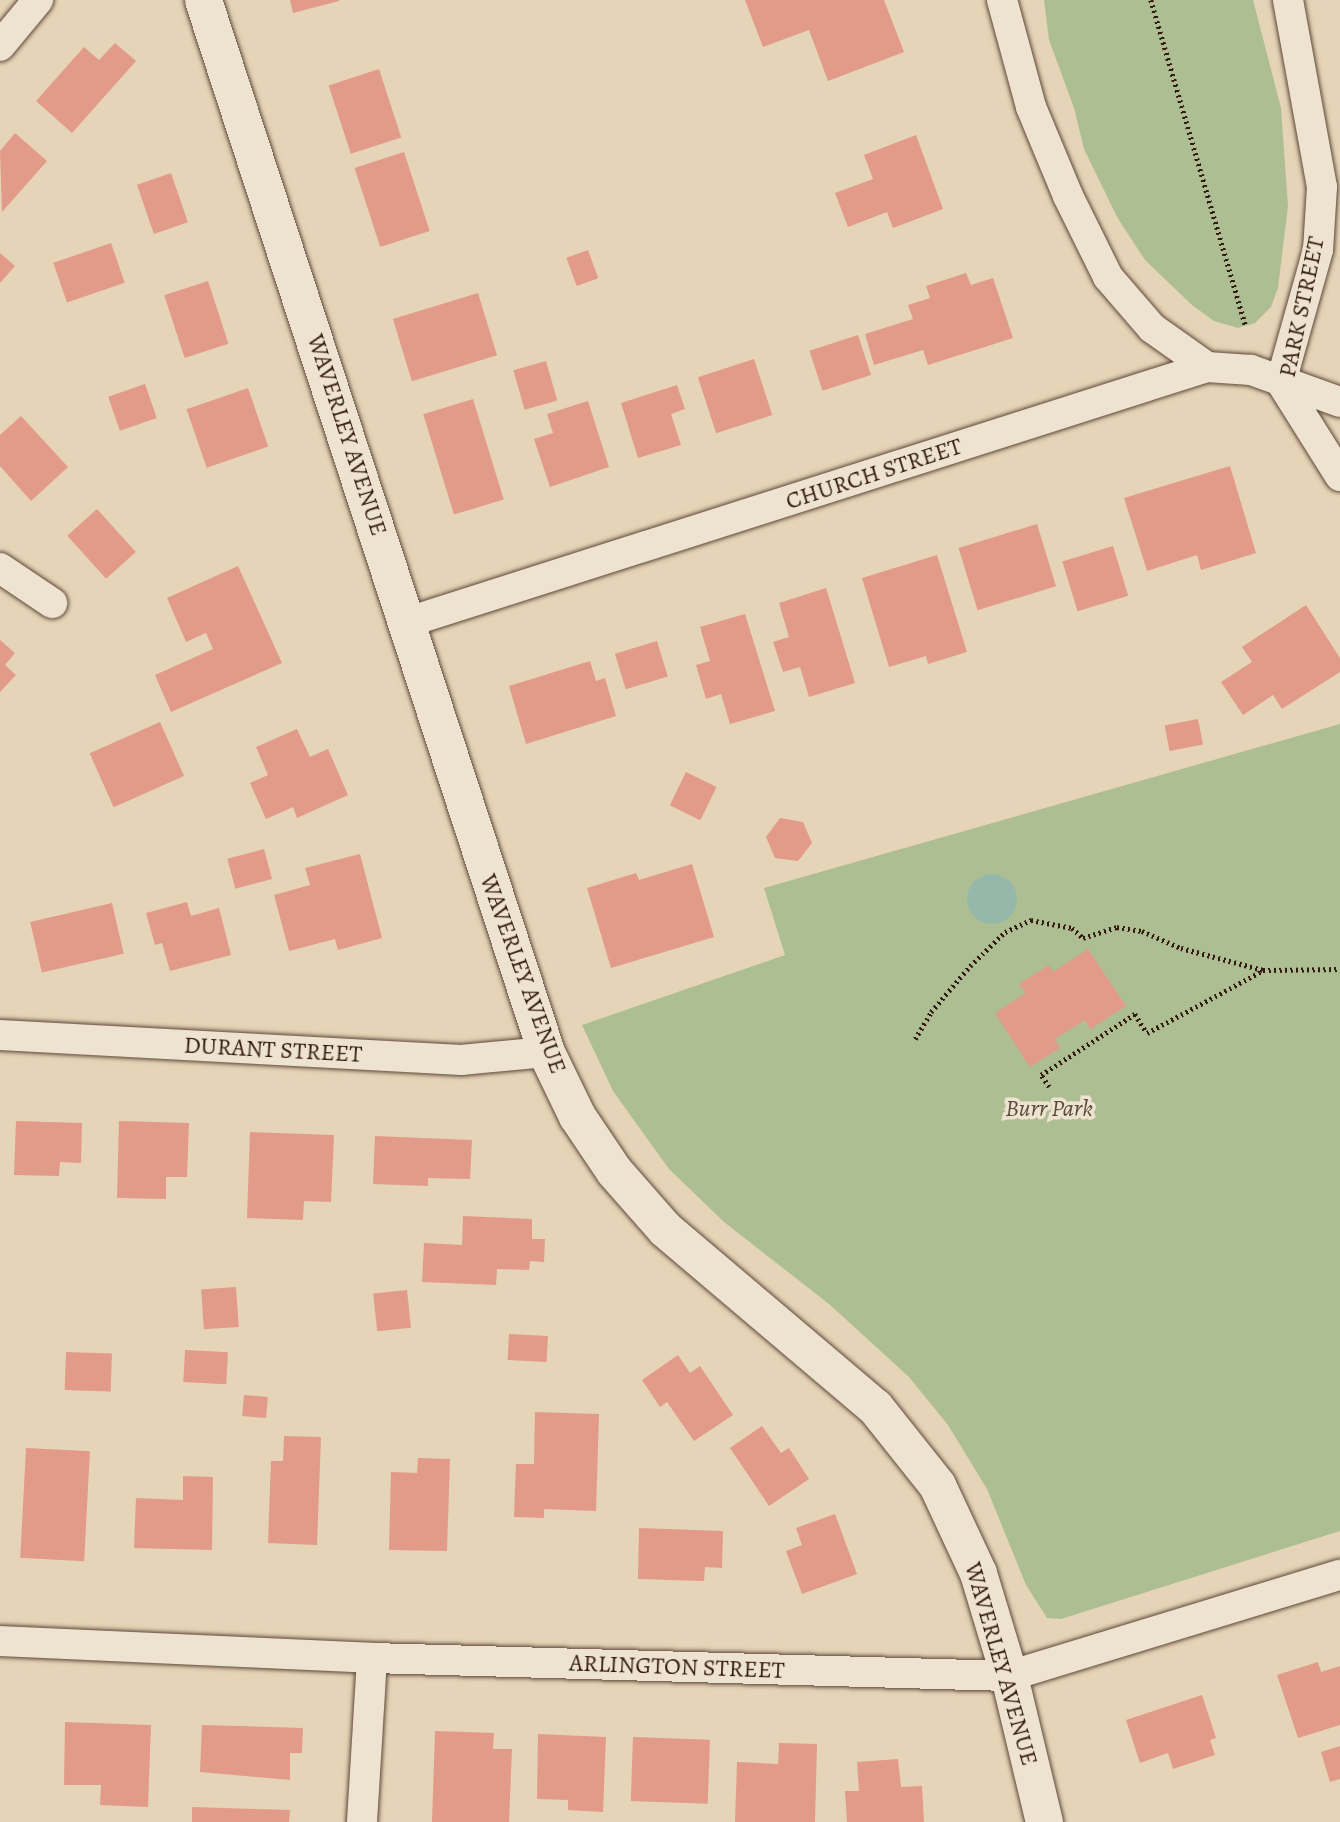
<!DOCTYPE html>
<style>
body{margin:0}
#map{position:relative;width:1340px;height:1822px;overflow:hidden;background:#e5d4b7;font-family:Alegreya,serif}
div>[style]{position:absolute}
.green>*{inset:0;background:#aebe93}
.water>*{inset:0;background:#96b8ab}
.round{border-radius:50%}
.building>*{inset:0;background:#e29b89;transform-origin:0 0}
.path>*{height:4.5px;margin-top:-2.25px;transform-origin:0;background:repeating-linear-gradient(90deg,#331a0f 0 2px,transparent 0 5.5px)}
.roads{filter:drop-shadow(0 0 2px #604839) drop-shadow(0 0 2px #604839)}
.minor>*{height:30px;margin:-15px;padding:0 15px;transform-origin:15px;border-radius:15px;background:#eee3d0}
.tertiary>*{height:37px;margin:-18.5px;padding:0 18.5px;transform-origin:18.5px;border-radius:18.5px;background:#eee3d0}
span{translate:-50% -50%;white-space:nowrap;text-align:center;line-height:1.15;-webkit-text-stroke:7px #eee3d0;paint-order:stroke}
.street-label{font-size:24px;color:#331a0f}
.park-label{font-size:24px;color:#584b37;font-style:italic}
</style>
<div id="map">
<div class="green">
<div style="clip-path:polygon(1044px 0,1253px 0,1281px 108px,1288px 206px,1278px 288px,1271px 307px,1255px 323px,1238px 328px,1214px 321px,1192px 305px,1145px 260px,1117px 217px,1084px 149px,1074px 108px,1049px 40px)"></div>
<div style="clip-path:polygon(1340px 724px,1340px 1531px,1061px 1619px,1047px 1618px,1026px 1585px,987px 1489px,948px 1425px,909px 1377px,829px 1304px,724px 1222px,669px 1169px,613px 1091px,582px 1025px,785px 955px,764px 888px)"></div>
</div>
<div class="water">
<div class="round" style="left:967px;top:874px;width:50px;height:50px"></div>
</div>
<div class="building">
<div style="clip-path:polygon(290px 0,339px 0,339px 1px,293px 13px)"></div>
<div style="clip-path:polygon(745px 0,884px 0,904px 52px,828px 81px,809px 30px,763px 47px)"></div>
<div style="clip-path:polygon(115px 43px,136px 61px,72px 133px,36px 101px,84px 47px,99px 60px)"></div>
<div style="left:379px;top:69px;width:72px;height:53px;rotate:72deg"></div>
<div style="clip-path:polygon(15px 133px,47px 161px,2px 212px,0 151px)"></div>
<div style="clip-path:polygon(916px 135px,943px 209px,893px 228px,887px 212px,848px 227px,835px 193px,873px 179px,864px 155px)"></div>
<div style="left:404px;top:152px;width:83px;height:52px;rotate:72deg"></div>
<div style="left:171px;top:173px;width:52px;height:36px;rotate:71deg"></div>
<div style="left:111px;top:243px;width:42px;height:61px;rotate:71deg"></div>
<div style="left:588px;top:250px;width:30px;height:23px;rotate:70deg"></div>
<div style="clip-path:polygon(0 253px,15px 266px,0 283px)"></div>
<div style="clip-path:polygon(966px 273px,971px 285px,993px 278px,1013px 338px,928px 365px,923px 350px,874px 365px,865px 334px,913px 319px,908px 305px,930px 298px,926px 286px)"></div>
<div style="left:208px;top:281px;width:66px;height:46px;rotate:72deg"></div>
<div style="left:478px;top:293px;width:65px;height:89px;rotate:73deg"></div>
<div style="left:858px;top:335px;width:42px;height:51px;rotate:72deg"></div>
<div style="left:754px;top:359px;width:59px;height:59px;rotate:72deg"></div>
<div style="left:546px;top:361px;width:41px;height:34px;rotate:74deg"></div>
<div style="left:145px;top:384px;width:36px;height:39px;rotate:71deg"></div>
<div style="clip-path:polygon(677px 385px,685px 409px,671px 414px,681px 445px,638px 458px,621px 403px)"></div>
<div style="left:248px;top:388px;width:62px;height:65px;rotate:71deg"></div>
<div style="left:473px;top:399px;width:105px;height:52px;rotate:73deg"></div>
<div style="clip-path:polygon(588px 401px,609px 467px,550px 487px,534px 439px,553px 433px,547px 414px)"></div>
<div style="clip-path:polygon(21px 416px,68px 467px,31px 501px,0 466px,0 435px)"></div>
<div style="clip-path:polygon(1230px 466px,1256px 553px,1201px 570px,1197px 555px,1147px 571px,1124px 498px)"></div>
<div style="left:97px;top:509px;width:58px;height:40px;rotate:48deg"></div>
<div style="left:1037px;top:524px;width:65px;height:82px;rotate:73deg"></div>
<div style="left:1113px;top:546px;width:52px;height:53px;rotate:73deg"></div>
<div style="clip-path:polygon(937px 555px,967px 652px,928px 664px,926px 656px,889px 667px,862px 578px)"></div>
<div style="clip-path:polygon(238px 566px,282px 663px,171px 712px,155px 675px,213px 649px,206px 633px,186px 642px,167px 598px)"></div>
<div style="clip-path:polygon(826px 588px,855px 683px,809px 697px,800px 667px,783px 672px,773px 642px,789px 637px,779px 603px)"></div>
<div style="clip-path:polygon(1306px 605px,1340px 658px,1340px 672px,1282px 709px,1273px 695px,1243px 715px,1221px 682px,1252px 662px,1242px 647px)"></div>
<div style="clip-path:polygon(745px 614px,775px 711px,730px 724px,721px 694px,706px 699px,696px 665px,710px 661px,700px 627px)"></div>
<div style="clip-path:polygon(0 640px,15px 653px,5px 665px,16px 675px,0 692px)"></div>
<div style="left:657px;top:641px;width:37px;height:44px;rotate:73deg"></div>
<div style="clip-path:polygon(590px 661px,596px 681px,605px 678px,616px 716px,526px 744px,509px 686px)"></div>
<div style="left:1198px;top:719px;width:26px;height:34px;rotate:79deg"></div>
<div style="left:160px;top:722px;width:59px;height:77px;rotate:66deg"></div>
<div style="clip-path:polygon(297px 729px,310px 757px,328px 749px,348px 795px,297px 818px,293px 807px,266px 819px,250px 783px,268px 775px,256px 747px)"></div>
<div style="left:686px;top:772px;width:34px;height:37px;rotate:26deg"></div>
<div style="clip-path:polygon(780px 818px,803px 822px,812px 843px,798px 861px,775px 858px,766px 837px)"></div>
<div style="left:264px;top:849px;width:31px;height:38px;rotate:75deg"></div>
<div style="clip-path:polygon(360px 854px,382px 938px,338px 950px,335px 939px,289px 951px,274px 895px,310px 885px,305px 868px)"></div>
<div style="clip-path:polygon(692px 864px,714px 937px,611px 968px,587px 888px,636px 873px,639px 880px)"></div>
<div style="clip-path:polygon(187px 902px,191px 916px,219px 908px,231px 955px,170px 971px,162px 943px,155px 945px,146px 913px)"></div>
<div style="left:112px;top:903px;width:52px;height:84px;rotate:77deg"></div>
<div style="clip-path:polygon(1088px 949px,1126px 1006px,1090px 1029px,1085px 1020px,1055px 1039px,1060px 1048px,1030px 1067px,995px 1013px,1026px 993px,1019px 984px,1049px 965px,1053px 972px)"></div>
<div style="clip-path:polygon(16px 1121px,82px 1123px,81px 1163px,60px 1162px,59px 1176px,14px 1175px)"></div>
<div style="clip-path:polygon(119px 1121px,189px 1123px,187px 1177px,166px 1177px,166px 1199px,117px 1198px)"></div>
<div style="clip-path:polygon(250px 1132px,334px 1135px,331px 1202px,304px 1201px,303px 1220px,247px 1218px)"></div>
<div style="clip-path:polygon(375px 1136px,472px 1140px,470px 1179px,428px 1178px,428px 1186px,373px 1184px)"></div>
<div style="clip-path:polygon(463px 1216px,532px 1219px,532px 1239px,545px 1239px,544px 1262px,530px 1261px,529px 1270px,497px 1269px,496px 1285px,422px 1282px,424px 1243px,462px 1245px)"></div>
<div style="left:236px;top:1287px;width:40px;height:35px;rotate:86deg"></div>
<div style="left:407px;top:1290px;width:38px;height:34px;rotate:84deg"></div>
<div style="left:509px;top:1334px;width:39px;height:26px;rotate:3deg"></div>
<div style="left:185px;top:1350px;width:43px;height:32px;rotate:3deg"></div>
<div style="left:66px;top:1352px;width:46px;height:38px;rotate:2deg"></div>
<div style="clip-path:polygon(678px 1355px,690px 1373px,700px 1366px,733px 1415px,694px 1441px,667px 1402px,660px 1407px,642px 1380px)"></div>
<div style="left:244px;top:1395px;width:24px;height:21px;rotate:5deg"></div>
<div style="clip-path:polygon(535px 1412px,599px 1414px,596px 1511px,544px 1509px,544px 1518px,514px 1517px,516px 1464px,534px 1464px)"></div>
<div style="clip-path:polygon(762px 1426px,781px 1453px,789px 1448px,809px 1479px,769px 1506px,730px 1448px)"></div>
<div style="clip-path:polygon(284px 1436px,321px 1437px,317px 1545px,268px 1543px,271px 1461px,283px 1461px)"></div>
<div style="left:26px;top:1448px;width:64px;height:110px;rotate:3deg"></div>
<div style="clip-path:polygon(418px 1458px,450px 1459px,447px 1551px,389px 1550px,391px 1472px,417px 1473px)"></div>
<div style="clip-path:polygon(183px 1476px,213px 1477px,212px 1550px,134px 1548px,136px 1498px,183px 1500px)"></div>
<div style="clip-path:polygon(835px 1514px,857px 1574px,802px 1594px,786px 1551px,802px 1545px,796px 1528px)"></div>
<div style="clip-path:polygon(639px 1528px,723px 1531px,722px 1568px,705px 1567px,704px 1581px,638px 1579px)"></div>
<div style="clip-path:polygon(1318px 1662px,1321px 1672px,1340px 1666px,1340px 1725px,1298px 1738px,1277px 1675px)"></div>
<div style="clip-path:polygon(1202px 1695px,1216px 1738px,1210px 1740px,1215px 1755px,1173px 1769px,1168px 1753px,1140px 1763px,1126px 1720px)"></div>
<div style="clip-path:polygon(65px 1722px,151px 1725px,148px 1807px,100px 1805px,101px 1785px,64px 1785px)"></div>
<div style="clip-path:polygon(202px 1725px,303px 1728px,302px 1753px,290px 1753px,290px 1780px,200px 1772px)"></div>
<div style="clip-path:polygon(435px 1731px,494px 1733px,493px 1749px,512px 1749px,509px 1822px,432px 1822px)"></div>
<div style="clip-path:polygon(538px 1734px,606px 1737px,603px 1812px,568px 1810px,568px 1800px,537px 1799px)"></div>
<div style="left:633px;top:1737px;width:77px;height:64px;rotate:2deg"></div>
<div style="clip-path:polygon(779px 1743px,817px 1744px,815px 1822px,735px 1822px,737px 1762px,778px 1764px)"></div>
<div style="clip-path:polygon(1340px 1746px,1340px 1779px,1330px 1782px,1321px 1752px)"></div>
<div style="clip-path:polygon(898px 1759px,901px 1787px,922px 1786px,924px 1822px,847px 1822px,845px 1791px,859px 1791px,857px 1762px)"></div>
<div style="clip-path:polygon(192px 1807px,290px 1810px,289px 1822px,192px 1822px)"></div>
</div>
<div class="path">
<div style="left:1151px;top:0;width:340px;rotate:73.8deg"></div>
<div style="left:915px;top:1039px;width:31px;rotate:-59deg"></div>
<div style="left:931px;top:1012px;width:60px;rotate:-49.7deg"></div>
<div style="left:970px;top:966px;width:49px;rotate:-44.2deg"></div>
<div style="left:1005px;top:932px;width:29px;rotate:-25deg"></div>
<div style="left:1031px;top:920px;width:42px;rotate:11deg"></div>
<div style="left:1072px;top:928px;width:15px;rotate:42deg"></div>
<div style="left:1083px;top:938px;width:36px;rotate:-18deg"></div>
<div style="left:1117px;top:927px;width:25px;rotate:9deg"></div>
<div style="left:1142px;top:931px;width:43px;rotate:23.6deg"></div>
<div style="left:1181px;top:948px;width:85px;rotate:15deg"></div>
<div style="left:1263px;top:970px;width:77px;rotate:-0.7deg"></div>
<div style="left:1049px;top:1087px;width:14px;rotate:-124deg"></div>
<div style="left:1041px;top:1075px;width:112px;rotate:-33deg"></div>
<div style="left:1135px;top:1014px;width:22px;rotate:58deg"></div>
<div style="left:1147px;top:1033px;width:131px;rotate:-28.3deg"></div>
</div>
<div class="roads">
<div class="minor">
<div style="left:1002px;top:0;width:111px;rotate:74.8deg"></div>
<div style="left:1031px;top:107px;width:96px;rotate:67.4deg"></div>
<div style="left:1068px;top:196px;width:90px;rotate:63.7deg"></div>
<div style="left:1108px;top:277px;width:67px;rotate:49.2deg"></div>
<div style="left:1152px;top:328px;width:67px;rotate:35.3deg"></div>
<div style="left:1288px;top:0;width:190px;rotate:79.7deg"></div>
<div style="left:1322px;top:187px;width:63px;rotate:93.6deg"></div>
<div style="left:1318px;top:250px;width:137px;rotate:105.7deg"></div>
<div style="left:1281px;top:382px;width:111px;rotate:57.9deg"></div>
<div style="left:0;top:46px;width:60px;rotate:-50.4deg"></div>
<div style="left:0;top:568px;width:63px;rotate:33.9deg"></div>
<div style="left:408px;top:622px;width:839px;rotate:-17.7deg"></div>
<div style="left:1207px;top:367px;width:44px;rotate:3.9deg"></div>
<div style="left:1251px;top:370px;width:95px;rotate:19.8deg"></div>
<div style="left:0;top:1035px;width:462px;rotate:3.1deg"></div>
<div style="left:461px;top:1060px;width:85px;rotate:-5.4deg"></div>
<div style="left:0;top:1641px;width:372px;rotate:2.6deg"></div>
<div style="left:372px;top:1658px;width:637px;rotate:1.62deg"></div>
<div style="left:1009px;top:1676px;width:346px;rotate:-17deg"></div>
<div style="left:362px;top:1822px;width:164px;rotate:-86.5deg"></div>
</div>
<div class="tertiary">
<div style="left:203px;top:0;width:1107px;rotate:71.94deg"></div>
<div style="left:546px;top:1052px;width:71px;rotate:64.2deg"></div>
<div style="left:577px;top:1116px;width:66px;rotate:56.1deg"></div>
<div style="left:614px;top:1171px;width:77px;rotate:48.7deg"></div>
<div style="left:665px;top:1229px;width:275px;rotate:40.3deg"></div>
<div style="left:875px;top:1407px;width:100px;rotate:51.5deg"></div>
<div style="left:937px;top:1485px;width:97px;rotate:65deg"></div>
<div style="left:978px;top:1573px;width:108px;rotate:73.2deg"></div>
<div style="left:1009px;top:1676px;width:150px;rotate:76.5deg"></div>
</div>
</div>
<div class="street-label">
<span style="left:1302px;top:307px;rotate:-78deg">PARK STREET</span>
<span style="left:347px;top:435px;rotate:72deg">WAVERLEY AVENUE</span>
<span style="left:874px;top:474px;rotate:-18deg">CHURCH STREET</span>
<span style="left:523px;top:974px;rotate:70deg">WAVERLEY AVENUE</span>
<span style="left:273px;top:1050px;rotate:3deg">DURANT STREET</span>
<span style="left:1001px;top:1664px;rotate:74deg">WAVERLEY AVENUE</span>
<span style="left:677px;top:1667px;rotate:2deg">ARLINGTON STREET</span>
</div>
<div class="park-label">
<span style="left:1049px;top:1109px">Burr Park</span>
</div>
</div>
